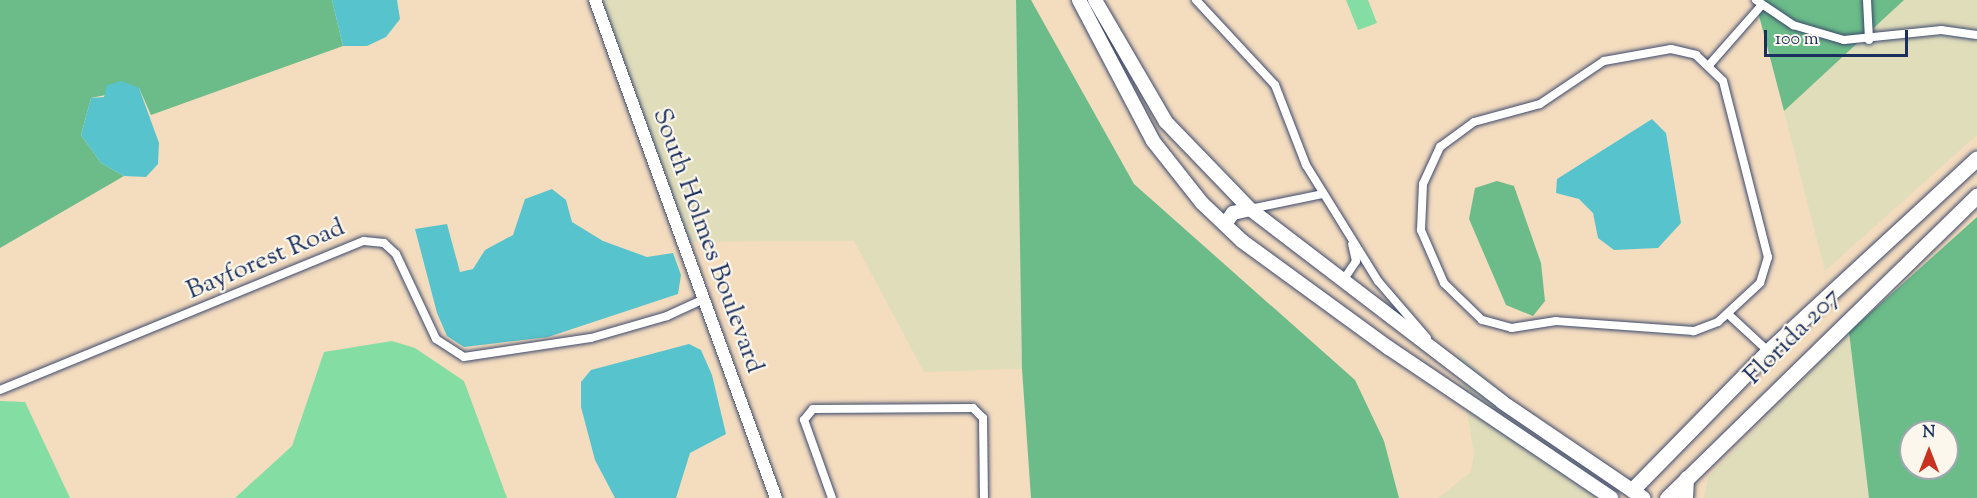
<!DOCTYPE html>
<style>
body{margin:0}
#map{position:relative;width:1977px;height:498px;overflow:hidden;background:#f4dcbf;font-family:"Sorts Mill Goudy",serif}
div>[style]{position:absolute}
.built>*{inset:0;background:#e0ddbb}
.green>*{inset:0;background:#84dda3}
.forest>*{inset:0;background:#6bbc89}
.water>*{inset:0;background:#57c4cd}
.roads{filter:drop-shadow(0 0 2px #3c496d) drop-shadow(0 0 2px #3c496d)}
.minor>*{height:8px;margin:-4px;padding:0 4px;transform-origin:4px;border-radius:4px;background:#fff}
.secondary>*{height:12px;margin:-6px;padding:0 6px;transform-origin:6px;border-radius:6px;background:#fff}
.primary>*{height:14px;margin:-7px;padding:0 7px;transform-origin:7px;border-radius:7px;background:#fff}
.trunk>*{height:15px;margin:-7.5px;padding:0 7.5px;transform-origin:7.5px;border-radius:7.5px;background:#fff}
span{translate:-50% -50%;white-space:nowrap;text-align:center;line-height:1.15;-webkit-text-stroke:4.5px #fbf7ec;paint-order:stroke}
.street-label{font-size:26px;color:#1b2f5e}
.north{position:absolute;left:1899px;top:420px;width:60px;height:60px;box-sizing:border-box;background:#fbf7ec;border:2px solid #a1a7b3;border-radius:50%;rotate:0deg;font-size:16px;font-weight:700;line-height:24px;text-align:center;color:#1b2f5e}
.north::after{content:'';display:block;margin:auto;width:21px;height:27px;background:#c8321e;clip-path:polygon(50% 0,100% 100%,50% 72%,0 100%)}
.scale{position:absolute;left:1764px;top:30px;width:144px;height:27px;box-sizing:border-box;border:3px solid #1b2f5e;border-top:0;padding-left:8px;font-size:18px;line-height:21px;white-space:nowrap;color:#1b2f5e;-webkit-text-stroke:4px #fbf7ec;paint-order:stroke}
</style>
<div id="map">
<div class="built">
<div style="clip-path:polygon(600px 0,1016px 0,1022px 369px,924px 372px,854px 241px,688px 242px)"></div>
<div style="clip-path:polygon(1904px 0,1977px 0,1977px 135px,1825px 271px,1784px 111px)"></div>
<div style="clip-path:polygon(1849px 332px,1869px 498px,1704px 498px,1708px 477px)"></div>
<div style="clip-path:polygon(1457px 351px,1610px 488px,1600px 498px,1438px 498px,1471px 472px,1474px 454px)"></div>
</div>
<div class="green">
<div style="clip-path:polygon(1346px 0,1368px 0,1377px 23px,1358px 30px)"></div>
<div style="clip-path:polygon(392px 341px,415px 348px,464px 381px,507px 498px,235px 498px,292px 446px,324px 352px)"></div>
<div style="clip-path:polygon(0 401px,25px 402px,70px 498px,0 498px)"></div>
</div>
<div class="forest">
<div style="clip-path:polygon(0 0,332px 0,343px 46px,151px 115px,139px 88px,91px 98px,81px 135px,101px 163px,124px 176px,0 248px)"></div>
<div style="clip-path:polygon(1016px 0,1031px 0,1134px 184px,1355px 380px,1384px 441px,1399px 498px,1031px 498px,1022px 369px)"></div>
<div style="clip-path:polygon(1755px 0,1904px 0,1784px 111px)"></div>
<div style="clip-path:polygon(1497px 181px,1514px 186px,1541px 263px,1545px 301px,1533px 316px,1506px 305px,1469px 219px,1475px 188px)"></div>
<div style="clip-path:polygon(evenodd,1977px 217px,1977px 498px,1869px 498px,1849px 332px,1977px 217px,1911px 432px,1947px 432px,1947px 468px,1911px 468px,1911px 432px)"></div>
</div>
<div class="water">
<div style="clip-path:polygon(332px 0,397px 0,400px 19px,386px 37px,367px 46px,343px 46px)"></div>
<div style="clip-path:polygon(122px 81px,139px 88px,159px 143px,158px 164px,146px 177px,124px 176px,101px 163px,81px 135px,91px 98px,104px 97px,107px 85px)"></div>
<div style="clip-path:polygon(1652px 119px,1666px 133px,1681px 223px,1658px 248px,1614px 250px,1598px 238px,1593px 213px,1579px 199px,1556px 193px,1557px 179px)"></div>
<div style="clip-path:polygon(552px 189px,566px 200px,572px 222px,603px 241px,647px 257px,673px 253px,681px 275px,678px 294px,548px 337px,464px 347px,447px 336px,437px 313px,415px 229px,447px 224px,460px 272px,473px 269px,485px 250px,513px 235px,525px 199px)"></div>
<div style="clip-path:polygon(689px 344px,701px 350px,712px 375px,726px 434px,690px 453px,676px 498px,615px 498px,595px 460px,581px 407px,581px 382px,591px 370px)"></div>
</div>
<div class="roads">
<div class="minor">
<div style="left:1196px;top:0;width:116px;rotate:47.1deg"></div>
<div style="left:1275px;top:85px;width:86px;rotate:68.8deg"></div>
<div style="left:1306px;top:165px;width:137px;rotate:58.2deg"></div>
<div style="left:1378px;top:281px;width:75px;rotate:49.3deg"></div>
<div style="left:1756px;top:0;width:45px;rotate:34deg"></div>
<div style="left:1793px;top:25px;width:53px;rotate:16.4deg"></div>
<div style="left:1844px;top:40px;width:98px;rotate:-5.9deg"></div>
<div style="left:1941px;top:30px;width:36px;rotate:8deg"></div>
<div style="left:1867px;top:0;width:40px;rotate:87.1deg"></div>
<div style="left:1671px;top:49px;width:26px;rotate:13deg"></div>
<div style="left:1696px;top:55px;width:37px;rotate:44deg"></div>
<div style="left:1723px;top:81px;width:182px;rotate:75.7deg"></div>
<div style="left:1768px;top:257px;width:27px;rotate:107deg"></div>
<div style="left:1760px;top:283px;width:57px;rotate:137.1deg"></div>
<div style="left:1718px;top:322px;width:26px;rotate:159deg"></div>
<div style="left:1694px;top:331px;width:138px;rotate:-175.9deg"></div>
<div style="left:1556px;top:321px;width:45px;rotate:171deg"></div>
<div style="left:1512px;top:328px;width:31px;rotate:-165deg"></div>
<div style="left:1482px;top:320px;width:53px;rotate:-135.8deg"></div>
<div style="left:1444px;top:283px;width:58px;rotate:-113.5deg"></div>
<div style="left:1421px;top:230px;width:46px;rotate:-87.5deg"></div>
<div style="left:1423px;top:184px;width:41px;rotate:-65.3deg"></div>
<div style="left:1440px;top:147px;width:42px;rotate:-36.3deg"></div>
<div style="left:1474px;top:122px;width:68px;rotate:-15.3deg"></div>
<div style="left:1540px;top:104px;width:77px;rotate:-33.9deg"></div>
<div style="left:1604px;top:61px;width:68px;rotate:-10.2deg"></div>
<div style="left:1710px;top:64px;width:77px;rotate:-48.7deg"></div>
<div style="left:1250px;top:209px;width:75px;rotate:-11.6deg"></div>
<div style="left:1342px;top:282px;width:25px;rotate:-56deg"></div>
<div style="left:1356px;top:261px;width:17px;rotate:-103deg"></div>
<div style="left:1728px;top:314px;width:54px;rotate:42.8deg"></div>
<div style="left:0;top:390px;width:393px;rotate:-22.3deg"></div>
<div style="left:364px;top:241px;width:20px;rotate:6deg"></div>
<div style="left:384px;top:243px;width:16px;rotate:43deg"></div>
<div style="left:396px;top:254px;width:94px;rotate:64.8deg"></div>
<div style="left:436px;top:339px;width:33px;rotate:33deg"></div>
<div style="left:464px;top:357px;width:128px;rotate:-8.5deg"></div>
<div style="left:591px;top:338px;width:79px;rotate:-16.1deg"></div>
<div style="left:667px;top:316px;width:41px;rotate:-24.7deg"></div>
<div style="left:832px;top:498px;width:83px;rotate:-109.7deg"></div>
<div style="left:804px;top:420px;width:14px;rotate:-51deg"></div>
<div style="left:813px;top:409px;width:160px;rotate:-0.4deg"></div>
<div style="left:973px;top:408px;width:14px;rotate:45deg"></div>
<div style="left:983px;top:418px;width:80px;rotate:89.3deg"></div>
</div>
<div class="secondary">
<div style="left:595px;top:0;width:530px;rotate:70.03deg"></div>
</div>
<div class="primary">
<div style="left:1079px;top:0;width:159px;rotate:62.3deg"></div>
<div style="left:1153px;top:141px;width:79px;rotate:51.7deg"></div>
<div style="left:1202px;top:203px;width:55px;rotate:43.5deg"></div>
<div style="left:1242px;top:241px;width:182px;rotate:36.1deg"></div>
<div style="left:1389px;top:348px;width:268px;rotate:34deg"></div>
<div style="left:1095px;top:0;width:141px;rotate:59.8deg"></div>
<div style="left:1166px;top:122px;width:121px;rotate:46deg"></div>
<div style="left:1250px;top:209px;width:317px;rotate:37.4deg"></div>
<div style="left:1502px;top:402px;width:171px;rotate:34.2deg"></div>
<div style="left:1225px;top:224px;width:14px;rotate:-54deg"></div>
<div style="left:1233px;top:213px;width:17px;rotate:-13deg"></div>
<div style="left:1686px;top:498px;width:20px;rotate:-87deg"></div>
</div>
<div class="trunk">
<div style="left:1632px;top:490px;width:194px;rotate:-45.6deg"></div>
<div style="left:1768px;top:351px;width:284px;rotate:-42.7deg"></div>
<div style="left:1667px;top:498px;width:433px;rotate:-44.3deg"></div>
</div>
</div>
<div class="street-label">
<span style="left:707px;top:241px;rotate:70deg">South Holmes Boulevard</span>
<span style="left:266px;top:260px;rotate:-23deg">Bayforest Road</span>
<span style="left:1793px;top:337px;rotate:-45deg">Florida 207</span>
</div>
<div class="north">N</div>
<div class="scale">100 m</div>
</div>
